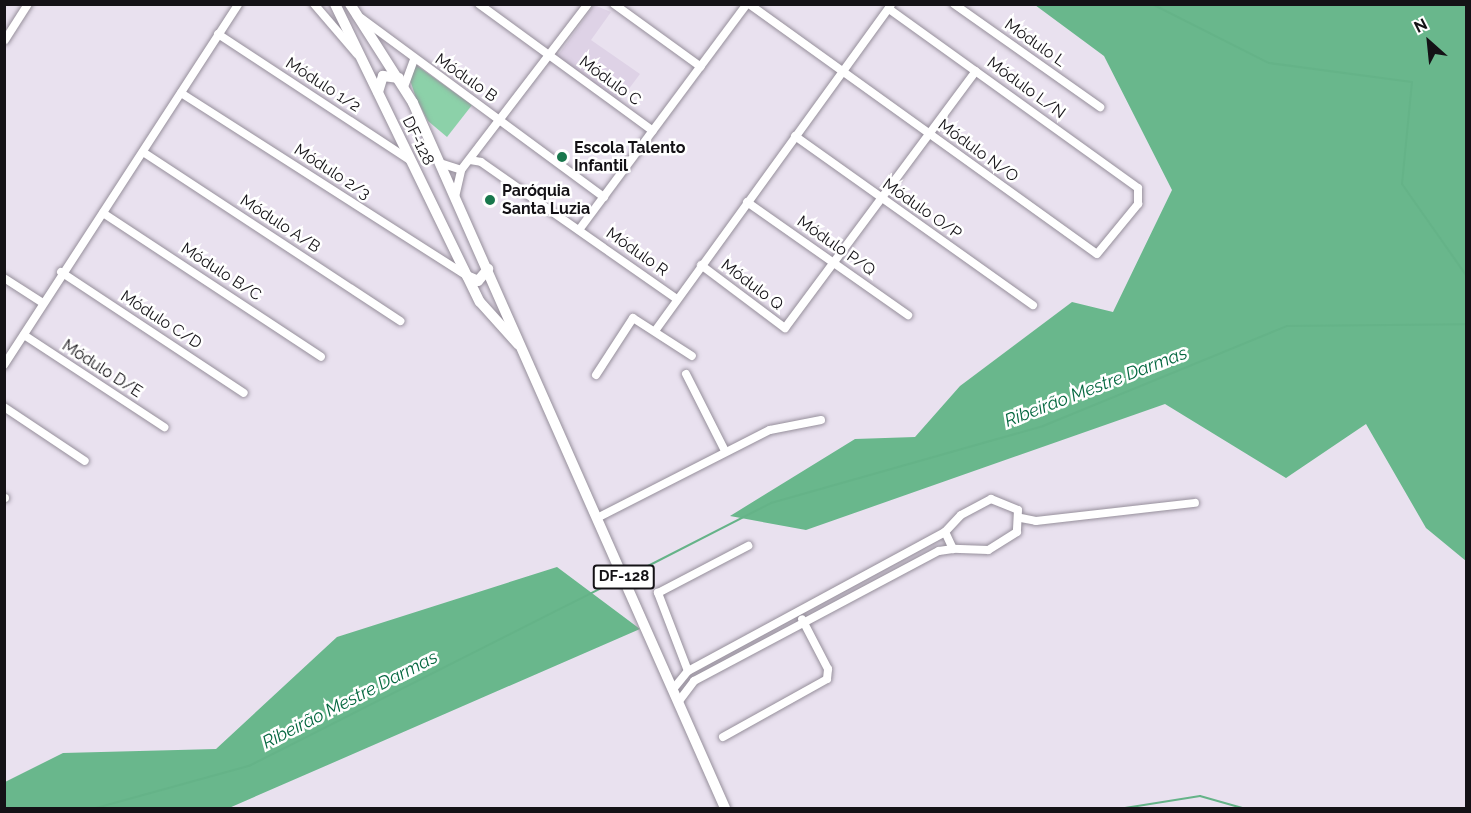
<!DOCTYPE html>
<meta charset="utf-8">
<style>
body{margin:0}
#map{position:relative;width:1471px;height:813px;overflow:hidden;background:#e9e1ef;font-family:Raleway,sans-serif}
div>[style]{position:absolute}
.built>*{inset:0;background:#ded2e6}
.green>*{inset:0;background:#8cd1a9}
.forest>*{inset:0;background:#69b78c}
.stream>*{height:2px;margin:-1px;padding:0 1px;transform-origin:1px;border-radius:1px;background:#65b388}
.roads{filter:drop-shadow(0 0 2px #968f9b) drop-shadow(0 0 2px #968f9b)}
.minor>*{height:8px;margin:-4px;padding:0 4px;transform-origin:4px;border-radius:4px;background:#fff}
.major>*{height:10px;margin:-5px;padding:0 5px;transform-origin:5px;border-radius:5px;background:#fff}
.dots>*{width:16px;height:16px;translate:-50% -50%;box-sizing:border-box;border:3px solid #fff;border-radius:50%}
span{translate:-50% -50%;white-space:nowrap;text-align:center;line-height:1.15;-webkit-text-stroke:5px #fff;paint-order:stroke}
.shield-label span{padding:2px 4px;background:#fff;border:2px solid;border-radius:4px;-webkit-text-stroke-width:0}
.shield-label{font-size:15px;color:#141216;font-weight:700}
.street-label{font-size:16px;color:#141216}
.poi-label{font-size:16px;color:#141216;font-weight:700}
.left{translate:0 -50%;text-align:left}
.water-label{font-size:18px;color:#056840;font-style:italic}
.frame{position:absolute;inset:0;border:6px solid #141216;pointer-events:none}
.north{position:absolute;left:1399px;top:12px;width:60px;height:60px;-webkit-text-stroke:4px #fff;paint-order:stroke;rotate:333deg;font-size:16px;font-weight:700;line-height:24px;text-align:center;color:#141216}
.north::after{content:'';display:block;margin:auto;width:21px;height:27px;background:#141216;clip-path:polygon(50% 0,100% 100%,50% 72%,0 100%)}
</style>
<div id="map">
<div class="built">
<div style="clip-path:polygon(594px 5px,611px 12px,591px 40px,640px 74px,619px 102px,557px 57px)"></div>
</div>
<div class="green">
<div style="clip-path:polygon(416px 65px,472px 105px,447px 137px,428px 121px,416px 98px,410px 80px)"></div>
</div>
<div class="forest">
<div style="clip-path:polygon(1035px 5px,1466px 5px,1466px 561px,1426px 528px,1366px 424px,1286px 478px,1165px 404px,806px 530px,730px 516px,855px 439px,915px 437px,960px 386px,1072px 302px,1113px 312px,1172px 190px,1104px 56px)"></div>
<div style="clip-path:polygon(557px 567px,640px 629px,229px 808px,5px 808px,5px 782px,63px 753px,216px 749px,337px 637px)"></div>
</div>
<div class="stream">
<div style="left:1152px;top:4px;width:131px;rotate:26.8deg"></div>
<div style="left:1269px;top:63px;width:144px;rotate:7.6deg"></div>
<div style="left:1412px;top:82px;width:102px;rotate:95.6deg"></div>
<div style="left:1402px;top:184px;width:111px;rotate:54.9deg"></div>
<div style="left:644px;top:568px;width:143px;rotate:-27.1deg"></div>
<div style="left:771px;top:503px;width:283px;rotate:-15.8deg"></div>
<div style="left:1043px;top:426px;width:264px;rotate:-22.3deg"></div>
<div style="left:1287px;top:326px;width:179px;rotate:-0.6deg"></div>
<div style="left:96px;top:808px;width:159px;rotate:-15.4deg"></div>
<div style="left:249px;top:766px;width:399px;rotate:-26.8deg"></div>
<div style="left:1125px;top:808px;width:76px;rotate:-9.1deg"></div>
<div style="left:1200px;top:796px;width:44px;rotate:15.9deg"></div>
</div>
<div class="roads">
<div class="minor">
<div style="left:314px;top:4px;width:66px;rotate:49.3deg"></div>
<div style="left:479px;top:4px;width:215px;rotate:36.1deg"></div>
<div style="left:614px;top:4px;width:107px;rotate:35.9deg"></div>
<div style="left:749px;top:4px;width:428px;rotate:35.7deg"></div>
<div style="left:1097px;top:254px;width:65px;rotate:-50.6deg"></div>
<div style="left:1138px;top:204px;width:16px;rotate:-90deg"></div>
<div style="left:1138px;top:188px;width:307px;rotate:-144.3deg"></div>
<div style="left:954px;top:4px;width:179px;rotate:35.2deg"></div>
<div style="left:361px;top:18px;width:302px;rotate:36.4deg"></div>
<div style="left:218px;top:34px;width:231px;rotate:33.3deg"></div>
<div style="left:5px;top:40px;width:43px;rotate:-57.4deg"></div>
<div style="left:404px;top:87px;width:29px;rotate:-70deg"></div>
<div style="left:181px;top:93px;width:340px;rotate:32.6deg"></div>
<div style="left:795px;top:136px;width:292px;rotate:35.4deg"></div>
<div style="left:143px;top:152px;width:308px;rotate:33.3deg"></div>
<div style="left:470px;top:160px;width:11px;rotate:10deg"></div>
<div style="left:481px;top:162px;width:239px;rotate:35deg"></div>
<div style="left:440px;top:163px;width:22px;rotate:18deg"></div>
<div style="left:455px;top:197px;width:28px;rotate:-77deg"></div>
<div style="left:461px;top:170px;width:209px;rotate:-52.6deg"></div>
<div style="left:747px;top:202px;width:197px;rotate:35.1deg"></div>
<div style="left:103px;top:213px;width:261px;rotate:33.4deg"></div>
<div style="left:579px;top:230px;width:282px;rotate:-53.4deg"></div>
<div style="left:701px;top:265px;width:105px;rotate:36.9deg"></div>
<div style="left:785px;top:328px;width:320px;rotate:-53.4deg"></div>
<div style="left:61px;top:272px;width:219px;rotate:33.5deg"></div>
<div style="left:4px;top:278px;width:46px;rotate:32.7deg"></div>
<div style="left:655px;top:331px;width:402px;rotate:-54.1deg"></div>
<div style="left:24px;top:335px;width:168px;rotate:33.3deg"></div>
<div style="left:4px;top:365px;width:430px;rotate:-57deg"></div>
<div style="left:686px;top:374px;width:86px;rotate:63.1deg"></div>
<div style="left:596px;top:375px;width:68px;rotate:-57deg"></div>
<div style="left:633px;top:318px;width:70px;rotate:32.8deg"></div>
<div style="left:4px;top:407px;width:97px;rotate:33.7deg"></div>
<div style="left:4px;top:498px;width:1px"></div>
<div style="left:991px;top:499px;width:29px;rotate:22deg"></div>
<div style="left:1018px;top:510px;width:22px;rotate:93deg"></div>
<div style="left:1017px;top:532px;width:34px;rotate:148deg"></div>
<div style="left:988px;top:550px;width:35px;rotate:-178deg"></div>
<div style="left:953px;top:549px;width:19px;rotate:-115deg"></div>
<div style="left:945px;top:532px;width:23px;rotate:-47deg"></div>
<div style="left:961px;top:515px;width:34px;rotate:-28deg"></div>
<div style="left:597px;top:518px;width:194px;rotate:-27deg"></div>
<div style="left:770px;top:430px;width:52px;rotate:-11.1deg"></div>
<div style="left:1021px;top:518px;width:15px;rotate:11deg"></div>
<div style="left:1036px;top:521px;width:160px;rotate:-6.5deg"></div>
<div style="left:688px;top:671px;width:84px;rotate:-111deg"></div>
<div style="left:658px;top:593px;width:102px;rotate:-27.6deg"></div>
<div style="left:674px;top:688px;width:22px;rotate:-51deg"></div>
<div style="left:688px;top:671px;width:292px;rotate:-28.4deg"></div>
<div style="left:679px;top:701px;width:25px;rotate:-53deg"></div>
<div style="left:694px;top:681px;width:277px;rotate:-28deg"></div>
<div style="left:939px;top:551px;width:14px;rotate:-8deg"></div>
<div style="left:723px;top:737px;width:119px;rotate:-29.1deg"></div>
<div style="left:827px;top:679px;width:10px;rotate:-84deg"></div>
<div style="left:828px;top:669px;width:56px;rotate:-117.5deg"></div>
</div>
<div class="major">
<div style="left:335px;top:4px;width:331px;rotate:64.1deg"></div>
<div style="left:480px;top:302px;width:57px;rotate:47.9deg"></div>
<div style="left:350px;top:4px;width:117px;rotate:57.5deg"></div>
<div style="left:413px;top:103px;width:771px;rotate:66.13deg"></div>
<div style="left:378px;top:92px;width:17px;rotate:-73deg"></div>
<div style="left:383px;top:76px;width:16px;rotate:7deg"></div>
<div style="left:467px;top:276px;width:12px;rotate:24deg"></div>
<div style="left:478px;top:281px;width:16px;rotate:-50deg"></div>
</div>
</div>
<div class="dots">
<div style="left:562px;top:157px;background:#19774d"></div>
<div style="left:490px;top:200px;background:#19774d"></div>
</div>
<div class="shield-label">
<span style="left:624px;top:577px">DF-128</span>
</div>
<div class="street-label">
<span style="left:1035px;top:43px;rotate:35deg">Módulo L</span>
<span style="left:466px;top:78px;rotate:35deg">Módulo B</span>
<span style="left:610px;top:81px;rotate:36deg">Módulo C</span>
<span style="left:323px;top:85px;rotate:33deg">Módulo 1/2</span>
<span style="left:1026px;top:88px;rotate:36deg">Módulo L/N</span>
<span style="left:418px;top:141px;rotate:64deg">DF-128</span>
<span style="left:978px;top:151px;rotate:36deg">Módulo N/O</span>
<span style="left:332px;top:172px;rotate:33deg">Módulo 2/3</span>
<span style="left:922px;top:209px;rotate:35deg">Módulo O/P</span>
<span style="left:280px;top:224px;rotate:33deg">Módulo A/B</span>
<span style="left:836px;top:246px;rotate:35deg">Módulo P/Q</span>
<span style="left:637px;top:252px;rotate:35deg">Módulo R</span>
<span style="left:221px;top:272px;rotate:33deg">Módulo B/C</span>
<span style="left:752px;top:285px;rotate:37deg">Módulo Q</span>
<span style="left:161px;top:320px;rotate:33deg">Módulo C/D</span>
<span style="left:102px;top:369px;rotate:33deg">Módulo D/E</span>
</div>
<div class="poi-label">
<span class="left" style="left:574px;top:157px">Escola Talento<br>Infantil</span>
<span class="left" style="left:502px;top:200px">Paróquia<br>Santa Luzia</span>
</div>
<div class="water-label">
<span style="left:1096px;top:387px;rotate:-21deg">Ribeirão Mestre Darmas</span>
<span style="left:350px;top:700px;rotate:-27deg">Ribeirão Mestre Darmas</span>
</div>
<div class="frame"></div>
<div class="north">N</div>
</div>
